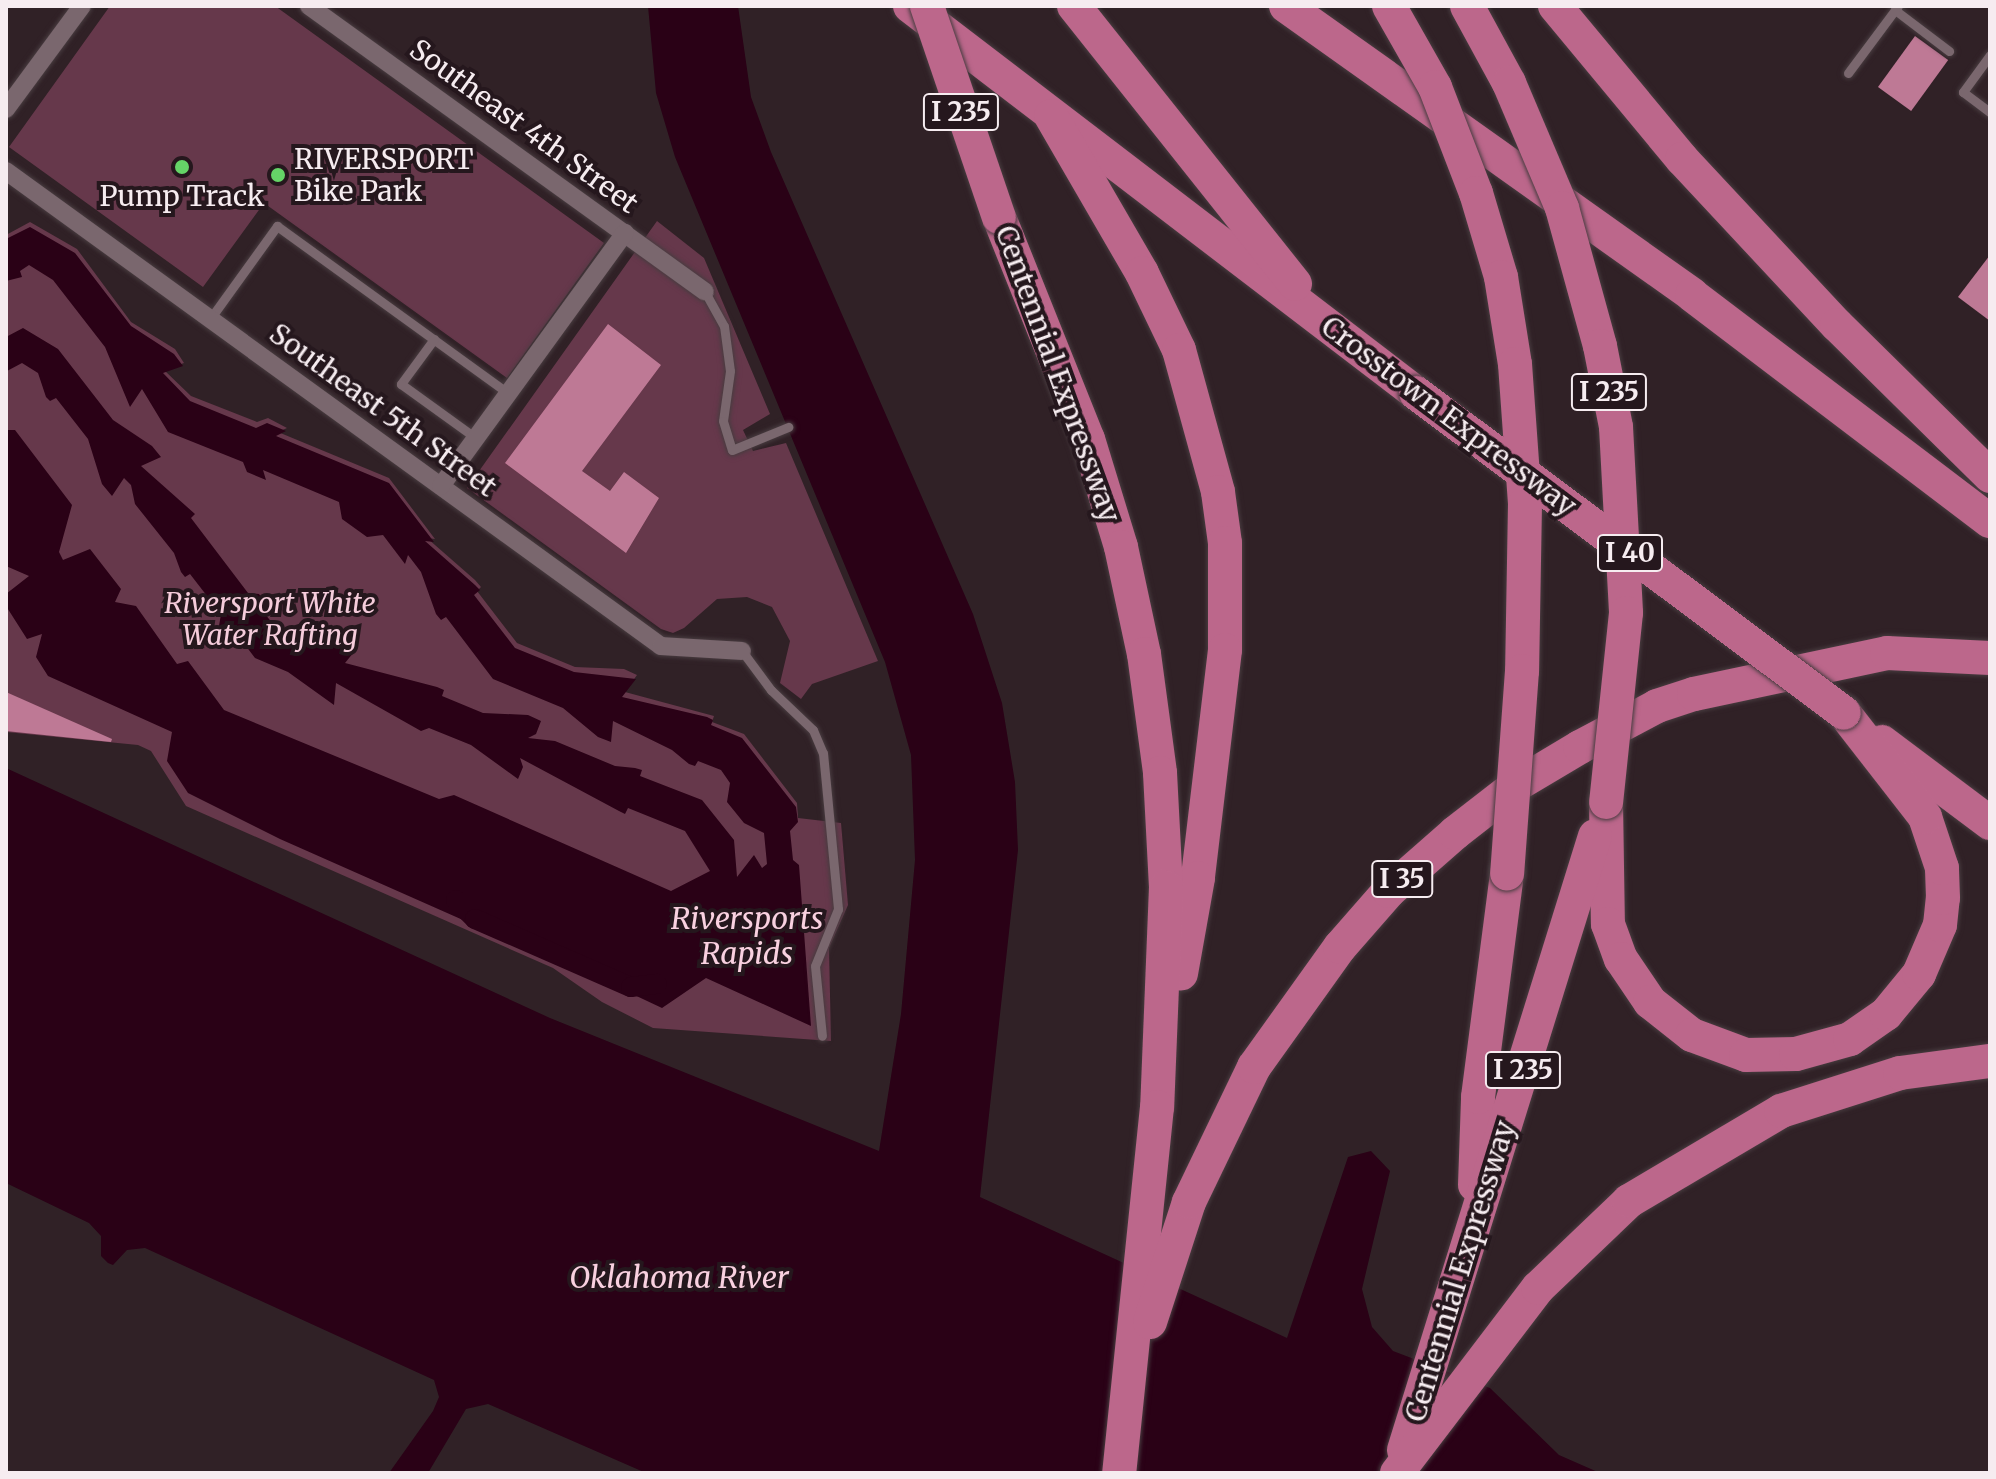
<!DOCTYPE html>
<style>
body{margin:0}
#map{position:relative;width:1996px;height:1479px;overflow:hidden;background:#302126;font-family:Merriweather,serif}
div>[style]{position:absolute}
.green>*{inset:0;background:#66384b}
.water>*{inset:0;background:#2a0116}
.canal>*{height:20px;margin:-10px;padding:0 10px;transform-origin:10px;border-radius:10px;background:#2a0116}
.building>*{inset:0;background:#be7995;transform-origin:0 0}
.roads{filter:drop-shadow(0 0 2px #483c40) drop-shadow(0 0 2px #483c40)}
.service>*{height:9px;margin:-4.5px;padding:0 4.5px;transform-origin:4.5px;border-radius:4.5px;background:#7a676e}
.minor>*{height:18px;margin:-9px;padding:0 9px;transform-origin:9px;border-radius:9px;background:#7a676e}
.motorway>*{height:34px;margin:-17px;padding:0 17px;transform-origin:17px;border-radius:17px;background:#bc678b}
.bridges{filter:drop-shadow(0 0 2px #483c40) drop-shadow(0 0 2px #483c40)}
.motorway-bridge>*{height:34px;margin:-17px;padding:0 17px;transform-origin:17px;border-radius:17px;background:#bc678b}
.dots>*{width:22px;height:22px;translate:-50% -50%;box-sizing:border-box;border:4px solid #25171d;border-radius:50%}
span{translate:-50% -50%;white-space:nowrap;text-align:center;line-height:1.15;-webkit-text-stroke:8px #25171d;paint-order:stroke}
.shield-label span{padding:2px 6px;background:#25171d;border:2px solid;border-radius:6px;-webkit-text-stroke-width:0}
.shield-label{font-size:26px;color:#f6ecf0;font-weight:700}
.street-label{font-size:28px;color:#f6ecf0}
.poi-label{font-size:28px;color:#f6ecf0}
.left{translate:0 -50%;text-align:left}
.park-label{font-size:28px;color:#f5ccdb;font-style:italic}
.water-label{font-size:30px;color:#f9d1e0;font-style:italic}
.frame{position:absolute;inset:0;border:8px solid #f6ecf0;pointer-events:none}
</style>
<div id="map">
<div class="green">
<div style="clip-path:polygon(110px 6px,275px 6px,604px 243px,507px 378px,264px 203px,203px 287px,9px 147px)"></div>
<div style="clip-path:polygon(657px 221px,704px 258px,770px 414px,743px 430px,753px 451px,786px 443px,878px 661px,812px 684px,801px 699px,780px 683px,790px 641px,772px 607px,747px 597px,717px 599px,684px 628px,673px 633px,661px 629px,467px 488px)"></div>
<div style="clip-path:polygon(30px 222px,77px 249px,131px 322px,175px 349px,184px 363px,164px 370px,191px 396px,257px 422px,268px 418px,287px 428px,278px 432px,389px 478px,435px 539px,427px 538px,475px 580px,481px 587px,477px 591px,517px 643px,575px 667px,624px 669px,637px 675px,625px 692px,714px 716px,712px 722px,744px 734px,797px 803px,798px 818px,841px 823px,848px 905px,829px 948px,831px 1041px,653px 1028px,602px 1002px,553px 968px,186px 806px,151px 751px,138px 745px,6px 732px,6px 235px)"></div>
</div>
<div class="water">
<div style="clip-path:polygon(648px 6px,738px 6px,751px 97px,771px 152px,973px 614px,1002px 703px,1015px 782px,1018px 850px,980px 1197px,1287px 1338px,1348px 1157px,1371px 1151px,1390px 1171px,1362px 1289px,1372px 1327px,1393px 1351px,1490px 1388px,1559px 1455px,1600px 1473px,646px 1473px,488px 1404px,466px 1409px,428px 1473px,389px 1473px,433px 1411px,439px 1397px,434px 1380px,145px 1248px,127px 1250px,113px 1265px,108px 1263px,101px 1256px,101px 1236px,89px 1223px,6px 1183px,6px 768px,550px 1018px,879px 1151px,901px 1014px,915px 860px,911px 755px,885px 662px,675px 157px,656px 93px)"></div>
<div style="clip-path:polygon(30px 227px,75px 253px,131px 326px,174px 354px,183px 366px,163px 373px,190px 401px,256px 428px,267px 423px,286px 431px,276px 436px,389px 483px,434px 542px,425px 541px,475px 585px,480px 590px,474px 595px,515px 648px,574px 672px,636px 679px,622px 697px,707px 717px,713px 720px,711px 725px,742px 738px,796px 807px,798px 822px,790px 831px,793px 860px,799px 865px,811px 1026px,706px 978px,662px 1008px,628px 992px,632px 983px,478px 913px,472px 924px,280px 839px,188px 793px,167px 761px,172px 732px,48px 676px,36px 657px,42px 634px,27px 639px,6px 606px,6px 594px,29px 576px,6px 566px,6px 430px,15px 430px,72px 505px,59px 552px,63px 560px,90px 549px,121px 589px,115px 602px,136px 606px,177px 664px,188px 661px,224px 710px,439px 799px,454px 795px,671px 891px,710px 871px,685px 831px,628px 808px,625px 814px,619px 811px,520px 758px,523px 767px,518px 779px,471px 745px,429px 728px,421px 731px,336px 683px,334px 705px,288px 672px,255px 658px,233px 629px,231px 641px,219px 626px,221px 614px,190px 574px,185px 577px,181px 572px,174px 553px,135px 504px,131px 485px,124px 478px,112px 496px,102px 484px,88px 439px,56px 398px,50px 401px,46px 397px,38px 373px,22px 363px,7px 371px,6px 393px,6px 337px,23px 328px,58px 349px,113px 420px,152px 446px,161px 457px,141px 466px,195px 514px,191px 518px,248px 593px,259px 594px,270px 609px,261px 609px,277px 629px,301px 639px,344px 641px,358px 647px,345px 663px,437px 687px,444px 690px,442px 696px,483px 713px,528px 715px,541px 721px,536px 734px,528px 738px,555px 741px,615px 766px,635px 768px,642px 770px,640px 776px,702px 800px,734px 840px,737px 877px,754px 855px,762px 868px,767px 864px,764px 833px,744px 823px,727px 802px,730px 783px,721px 770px,698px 761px,695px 766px,689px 764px,672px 750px,613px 721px,611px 742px,598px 737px,563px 708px,493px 679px,446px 617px,441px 620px,436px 614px,421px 572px,408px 555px,405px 564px,383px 535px,367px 537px,342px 519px,339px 502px,263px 470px,266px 480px,247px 472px,243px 462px,168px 432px,142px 389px,130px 407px,105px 347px,53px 280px,29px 265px,20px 271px,22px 277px,6px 281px,6px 239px)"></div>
</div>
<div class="canal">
<div style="left:456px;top:900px;width:27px;rotate:45deg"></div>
<div style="left:475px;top:919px;width:170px;rotate:23.6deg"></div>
<div style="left:631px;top:987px;width:26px;rotate:-7deg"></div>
</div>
<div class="building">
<div style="left:1915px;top:36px;width:41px;height:63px;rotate:36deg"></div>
<div style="clip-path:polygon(1990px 255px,1990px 321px,1958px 297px)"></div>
<div style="clip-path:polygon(608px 324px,661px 365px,582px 471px,610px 491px,624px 472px,659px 498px,626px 553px,505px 463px)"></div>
<div style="clip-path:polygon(6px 692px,112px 739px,111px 742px,6px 731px)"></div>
</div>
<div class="roads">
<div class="service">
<div style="left:1898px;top:6px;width:5px;rotate:127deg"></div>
<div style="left:1895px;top:10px;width:68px;rotate:37.2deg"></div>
<div style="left:1990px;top:55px;width:46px;rotate:126.1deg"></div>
<div style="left:1963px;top:92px;width:34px;rotate:37deg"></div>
<div style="left:1848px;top:73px;width:79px;rotate:-53.3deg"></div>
<div style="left:705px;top:292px;width:39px;rotate:61deg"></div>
<div style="left:724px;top:326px;width:45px;rotate:82.4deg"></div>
<div style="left:730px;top:371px;width:50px;rotate:98deg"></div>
<div style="left:723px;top:421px;width:30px;rotate:73deg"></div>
<div style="left:732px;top:450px;width:61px;rotate:-22.3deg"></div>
<div style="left:210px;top:319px;width:115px;rotate:-54.2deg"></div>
<div style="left:277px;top:226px;width:286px;rotate:35.9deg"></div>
<div style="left:434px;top:339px;width:56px;rotate:126.3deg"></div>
<div style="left:401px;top:384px;width:92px;rotate:35.8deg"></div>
<div style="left:742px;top:651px;width:49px;rotate:53.4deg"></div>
<div style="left:771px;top:690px;width:58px;rotate:43.6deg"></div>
<div style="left:813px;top:730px;width:25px;rotate:67deg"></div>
<div style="left:823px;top:753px;width:157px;rotate:84.5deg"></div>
<div style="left:838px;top:909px;width:61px;rotate:112deg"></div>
<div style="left:815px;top:966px;width:70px;rotate:84.3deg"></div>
</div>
<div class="minor">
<div style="left:309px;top:6px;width:488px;rotate:35.8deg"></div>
<div style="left:6px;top:109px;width:128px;rotate:-53.6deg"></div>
<div style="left:6px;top:171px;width:809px;rotate:35.95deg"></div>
<div style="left:661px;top:646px;width:81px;rotate:3.5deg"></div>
<div style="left:441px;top:486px;width:313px;rotate:-54deg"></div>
</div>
<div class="motorway">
<div style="left:910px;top:6px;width:637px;rotate:37.41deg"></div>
<div style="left:1074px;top:6px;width:355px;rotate:51.5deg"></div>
<div style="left:1286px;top:6px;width:498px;rotate:35.4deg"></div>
<div style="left:1692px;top:295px;width:374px;rotate:37.2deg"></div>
<div style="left:1555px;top:6px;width:199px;rotate:50.3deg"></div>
<div style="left:1682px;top:159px;width:227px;rotate:47deg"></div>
<div style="left:1837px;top:325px;width:215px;rotate:44.6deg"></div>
<div style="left:1051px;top:116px;width:181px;rotate:59.9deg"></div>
<div style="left:1142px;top:273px;width:85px;rotate:64.3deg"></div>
<div style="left:1179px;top:350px;width:147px;rotate:74.6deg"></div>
<div style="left:1218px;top:492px;width:51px;rotate:82.2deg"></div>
<div style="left:1225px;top:543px;width:107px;rotate:90deg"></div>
<div style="left:1225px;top:650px;width:230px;rotate:96.8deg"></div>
<div style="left:1198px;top:878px;width:97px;rotate:100.1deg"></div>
<div style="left:999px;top:217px;width:239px;rotate:68.2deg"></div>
<div style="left:1088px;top:439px;width:113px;rotate:73deg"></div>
<div style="left:1121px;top:547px;width:109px;rotate:77.9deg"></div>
<div style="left:1144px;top:654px;width:120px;rotate:82.3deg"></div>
<div style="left:1160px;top:773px;width:114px;rotate:87deg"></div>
<div style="left:1166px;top:887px;width:220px;rotate:92.3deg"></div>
<div style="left:1157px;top:1107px;width:368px;rotate:95.9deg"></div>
<div style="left:1882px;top:742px;width:135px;rotate:36.9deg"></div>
<div style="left:1606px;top:802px;width:122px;rotate:89.1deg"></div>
<div style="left:1608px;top:924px;width:37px;rotate:70deg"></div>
<div style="left:1621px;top:959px;width:52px;rotate:56deg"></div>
<div style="left:1650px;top:1002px;width:53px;rotate:38.2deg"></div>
<div style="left:1692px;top:1035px;width:58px;rotate:20.3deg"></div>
<div style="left:1746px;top:1055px;width:50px;rotate:-1.1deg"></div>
<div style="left:1796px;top:1054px;width:56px;rotate:-15.5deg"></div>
<div style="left:1850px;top:1039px;width:44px;rotate:-34.8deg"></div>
<div style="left:1886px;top:1014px;width:52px;rotate:-50.5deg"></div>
<div style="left:1919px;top:974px;width:53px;rotate:-66.8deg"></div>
<div style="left:1940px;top:925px;width:27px;rotate:-84deg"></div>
<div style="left:1943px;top:898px;width:30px;rotate:-92deg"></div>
<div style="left:1942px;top:868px;width:54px;rotate:-108.4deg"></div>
<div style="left:1925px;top:817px;width:132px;rotate:-127.9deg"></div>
<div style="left:1475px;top:1185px;width:88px;rotate:-88deg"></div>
<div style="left:1478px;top:1097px;width:226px;rotate:-82.6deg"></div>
<div style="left:1150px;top:1322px;width:126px;rotate:-72deg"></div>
<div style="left:1189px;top:1202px;width:150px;rotate:-64.3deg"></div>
<div style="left:1254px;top:1067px;width:148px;rotate:-54.4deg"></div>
<div style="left:1340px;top:947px;width:74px;rotate:-48.8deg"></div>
<div style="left:1389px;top:891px;width:88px;rotate:-41.3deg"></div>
<div style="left:1455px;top:833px;width:80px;rotate:-37.9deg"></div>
<div style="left:1518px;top:784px;width:72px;rotate:-30.8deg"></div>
<div style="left:1580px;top:747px;width:87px;rotate:-28deg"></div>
<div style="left:1657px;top:706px;width:39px;rotate:-18deg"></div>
<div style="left:1694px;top:694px;width:197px;rotate:-12deg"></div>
<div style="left:1887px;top:653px;width:103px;rotate:2.8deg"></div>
<div style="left:1404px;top:1450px;width:643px;rotate:-72.72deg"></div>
<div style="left:1397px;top:1473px;width:233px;rotate:-52.7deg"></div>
<div style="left:1538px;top:1288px;width:126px;rotate:-43.7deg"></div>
<div style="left:1629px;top:1201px;width:177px;rotate:-30.6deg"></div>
<div style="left:1781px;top:1111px;width:125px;rotate:-17.7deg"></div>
<div style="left:1900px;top:1073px;width:91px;rotate:-7.6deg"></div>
</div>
</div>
<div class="bridges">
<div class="motorway-bridge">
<div style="left:927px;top:6px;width:223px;rotate:71.2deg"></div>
<div style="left:1389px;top:6px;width:93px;rotate:60.4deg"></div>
<div style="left:1435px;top:87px;width:114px;rotate:68.9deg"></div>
<div style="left:1476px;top:193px;width:88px;rotate:73.4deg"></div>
<div style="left:1501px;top:277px;width:88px;rotate:80.9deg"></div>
<div style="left:1515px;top:364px;width:140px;rotate:85.9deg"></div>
<div style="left:1525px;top:504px;width:167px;rotate:91deg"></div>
<div style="left:1522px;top:671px;width:203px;rotate:94.2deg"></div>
<div style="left:1467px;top:6px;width:88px;rotate:61.4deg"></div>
<div style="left:1509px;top:83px;width:136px;rotate:67deg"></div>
<div style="left:1562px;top:208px;width:143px;rotate:74.6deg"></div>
<div style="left:1600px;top:346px;width:83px;rotate:78.8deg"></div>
<div style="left:1616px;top:427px;width:186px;rotate:86.9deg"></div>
<div style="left:1626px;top:613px;width:190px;rotate:96deg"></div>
<div style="left:1416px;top:393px;width:534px;rotate:36.78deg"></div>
</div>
</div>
<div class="dots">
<div style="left:182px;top:167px;background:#65d467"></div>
<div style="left:278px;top:175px;background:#65d467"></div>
</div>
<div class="shield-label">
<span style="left:961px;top:112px">I 235</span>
<span style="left:1609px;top:392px">I 235</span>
<span style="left:1630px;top:553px">I 40</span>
<span style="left:1402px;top:879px">I 35</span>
<span style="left:1523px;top:1070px">I 235</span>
</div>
<div class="street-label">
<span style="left:524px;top:126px;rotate:36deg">Southeast 4th Street</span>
<span style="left:1058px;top:374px;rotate:70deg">Centennial Expressway</span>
<span style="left:383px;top:410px;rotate:36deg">Southeast 5th Street</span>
<span style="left:1449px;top:416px;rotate:37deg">Crosstown Expressway</span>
<span style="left:1460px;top:1271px;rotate:-73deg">Centennial Expressway</span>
</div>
<div class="poi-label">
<span class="left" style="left:294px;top:175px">RIVERSPORT<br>Bike Park</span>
<span style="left:182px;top:196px">Pump Track</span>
</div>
<div class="park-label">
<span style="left:270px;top:619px">Riversport White<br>Water Rafting</span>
</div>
<div class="water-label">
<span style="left:747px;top:935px">Riversports<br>Rapids</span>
<span style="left:679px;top:1277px">Oklahoma River</span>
</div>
<div class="frame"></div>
</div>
